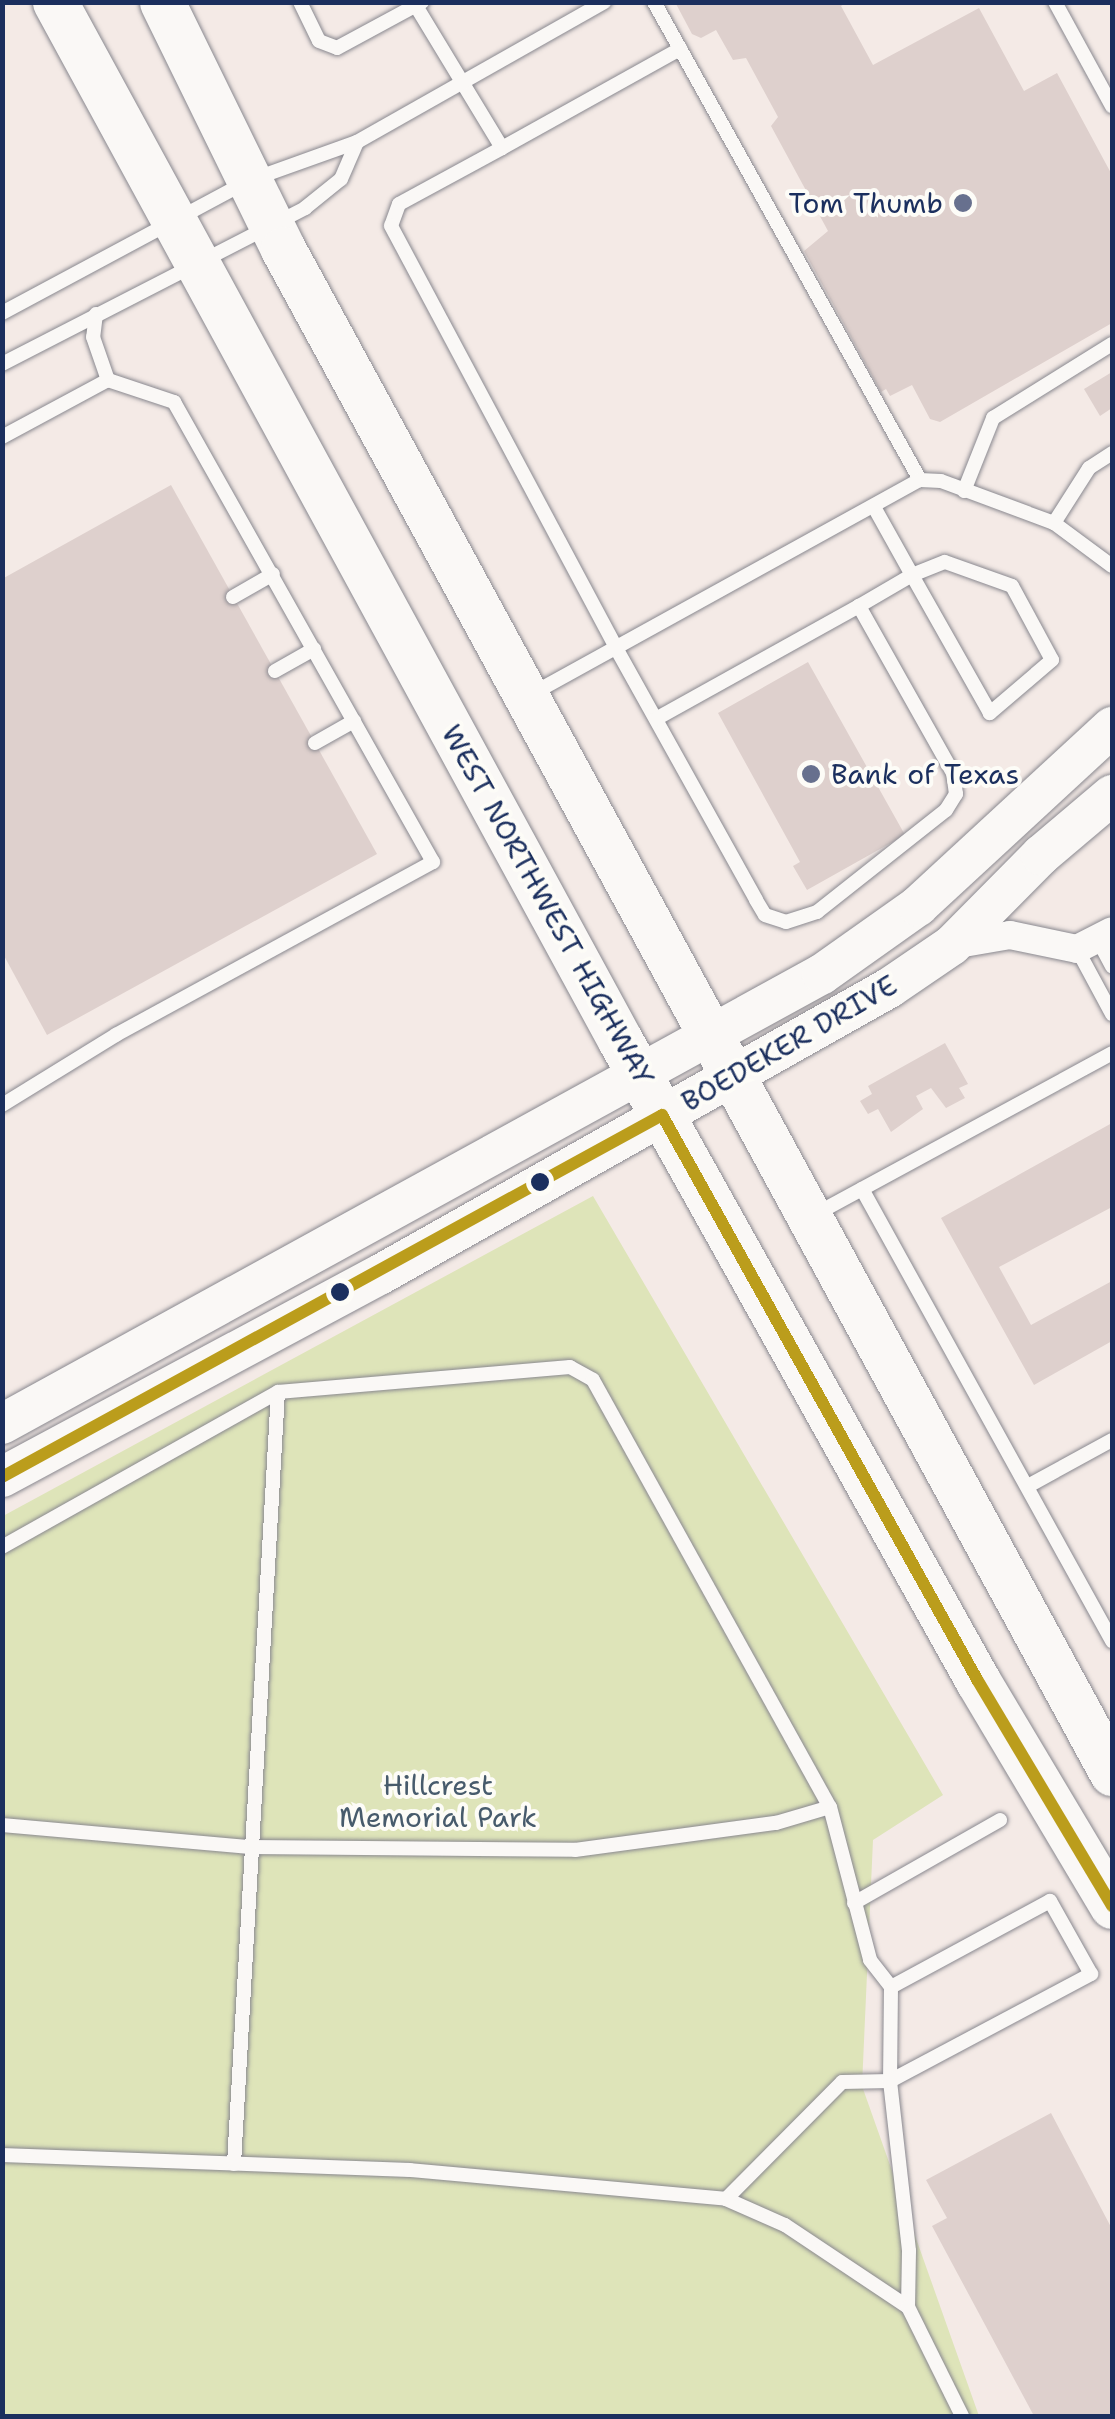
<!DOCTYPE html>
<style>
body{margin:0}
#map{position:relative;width:1115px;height:2419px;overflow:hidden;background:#f4eae6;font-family:"Shantell Sans",sans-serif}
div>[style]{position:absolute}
.green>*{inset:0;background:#dee4b9}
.building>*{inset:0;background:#ded0cd}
.roads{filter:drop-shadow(0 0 2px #89888f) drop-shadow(0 0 2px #89888f)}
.lane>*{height:14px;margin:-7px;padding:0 7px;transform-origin:7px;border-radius:7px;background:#faf8f6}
.street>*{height:28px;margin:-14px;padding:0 14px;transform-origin:14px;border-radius:14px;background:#faf8f6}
.secondary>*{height:40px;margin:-20px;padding:0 20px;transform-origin:20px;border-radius:20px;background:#faf8f6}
.primary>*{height:45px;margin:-22.5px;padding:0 22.5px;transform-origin:22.5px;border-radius:22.5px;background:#faf8f6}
.bus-1>*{height:12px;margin:-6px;padding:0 6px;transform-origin:6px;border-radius:6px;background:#bb9d1c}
.dots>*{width:28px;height:28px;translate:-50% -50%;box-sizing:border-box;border:5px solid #fdfcf7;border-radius:50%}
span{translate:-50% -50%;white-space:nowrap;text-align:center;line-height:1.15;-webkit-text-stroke:8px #fdfcf7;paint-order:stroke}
.poi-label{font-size:28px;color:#1b2f5e}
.right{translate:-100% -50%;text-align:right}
.left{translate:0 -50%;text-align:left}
.street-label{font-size:28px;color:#1b2f5e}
.park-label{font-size:28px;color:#475b6c}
.frame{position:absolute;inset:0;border:5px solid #1b2f5e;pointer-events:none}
</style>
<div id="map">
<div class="green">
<div style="clip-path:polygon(593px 1196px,943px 1795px,873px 1840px,862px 2086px,979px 2416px,3px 2416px,3px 1516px)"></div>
</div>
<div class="building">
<div style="clip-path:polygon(675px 2px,847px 2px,841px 6px,873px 65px,979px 8px,1024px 91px,1057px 73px,1112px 175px,1112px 323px,940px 422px,930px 419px,912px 385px,890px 396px,886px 389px,881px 392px,804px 251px,828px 231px,771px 126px,778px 117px,746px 58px,733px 60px,716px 30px,701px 38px,692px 34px)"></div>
<div style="clip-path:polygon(1112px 372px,1112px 408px,1100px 416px,1084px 389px)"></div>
<div style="clip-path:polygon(171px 485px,377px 854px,47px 1035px,2px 952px,2px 579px)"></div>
<div style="clip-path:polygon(808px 662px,905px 835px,807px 890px,793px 866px,800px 862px,718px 713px)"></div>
<div style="clip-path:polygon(945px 1043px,968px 1084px,959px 1088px,965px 1098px,946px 1108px,931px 1088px,916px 1096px,923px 1109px,891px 1132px,878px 1109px,868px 1114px,860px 1101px,872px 1094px,868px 1086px)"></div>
<div style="clip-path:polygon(1112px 1123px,1112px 1207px,999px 1267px,1031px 1325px,1112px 1281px,1112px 1341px,1034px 1385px,941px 1218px)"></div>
<div style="clip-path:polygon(1051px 2113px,1112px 2229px,1112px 2416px,1034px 2416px,932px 2226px,947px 2218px,926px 2180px)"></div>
</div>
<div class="roads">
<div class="lane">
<div style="left:300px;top:2px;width:43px;rotate:64deg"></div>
<div style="left:319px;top:41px;width:19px;rotate:21deg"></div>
<div style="left:337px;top:48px;width:97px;rotate:-28.4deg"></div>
<div style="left:654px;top:2px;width:547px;rotate:60.9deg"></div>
<div style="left:1055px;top:2px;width:119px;rotate:61.3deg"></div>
<div style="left:416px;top:6px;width:166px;rotate:58.8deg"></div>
<div style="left:502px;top:148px;width:117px;rotate:151.5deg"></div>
<div style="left:399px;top:204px;width:23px;rotate:110deg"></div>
<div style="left:391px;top:226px;width:478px;rotate:61.9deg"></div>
<div style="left:616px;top:648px;width:288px;rotate:60.9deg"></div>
<div style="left:756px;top:900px;width:17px;rotate:59deg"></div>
<div style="left:765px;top:915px;width:22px;rotate:18deg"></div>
<div style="left:786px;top:922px;width:33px;rotate:-18deg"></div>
<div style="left:817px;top:912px;width:164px;rotate:-38.3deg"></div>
<div style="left:946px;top:810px;width:19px;rotate:-58deg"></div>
<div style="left:956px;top:794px;width:21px;rotate:-98deg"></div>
<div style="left:953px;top:773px;width:192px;rotate:-119.4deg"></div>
<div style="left:859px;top:606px;width:232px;rotate:150.9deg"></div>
<div style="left:502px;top:148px;width:204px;rotate:-29.1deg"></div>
<div style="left:2px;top:313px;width:279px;rotate:-28.2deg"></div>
<div style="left:248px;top:181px;width:116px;rotate:-19.7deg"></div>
<div style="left:357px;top:142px;width:284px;rotate:-29.5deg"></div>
<div style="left:96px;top:314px;width:23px;rotate:97deg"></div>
<div style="left:93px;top:337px;width:46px;rotate:70.8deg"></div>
<div style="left:2px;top:364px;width:341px;rotate:-27.2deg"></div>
<div style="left:305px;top:208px;width:46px;rotate:-38.9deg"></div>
<div style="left:341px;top:179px;width:40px;rotate:-66.6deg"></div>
<div style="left:2px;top:437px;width:120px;rotate:-28.3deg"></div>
<div style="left:108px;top:380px;width:70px;rotate:18.4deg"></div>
<div style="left:174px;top:402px;width:528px;rotate:60.62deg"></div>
<div style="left:433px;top:862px;width:361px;rotate:151.4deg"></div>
<div style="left:116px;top:1035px;width:134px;rotate:148.4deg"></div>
<div style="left:964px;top:491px;width:79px;rotate:-68.3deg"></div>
<div style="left:993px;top:418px;width:140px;rotate:-31.9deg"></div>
<div style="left:1054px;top:523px;width:65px;rotate:-57.5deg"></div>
<div style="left:1089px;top:468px;width:27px;rotate:-33deg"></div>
<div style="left:233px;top:597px;width:46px;rotate:-29.9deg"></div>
<div style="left:859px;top:606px;width:61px;rotate:-30.3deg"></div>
<div style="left:912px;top:575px;width:35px;rotate:-22deg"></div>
<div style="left:945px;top:562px;width:71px;rotate:19.7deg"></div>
<div style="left:1012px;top:586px;width:84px;rotate:61.6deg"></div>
<div style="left:1052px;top:660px;width:82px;rotate:139.5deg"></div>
<div style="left:990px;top:713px;width:159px;rotate:-119.5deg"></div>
<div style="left:912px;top:575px;width:78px;rotate:-119.2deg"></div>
<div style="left:275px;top:671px;width:45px;rotate:-29.4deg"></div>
<div style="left:530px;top:695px;width:445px;rotate:-28.9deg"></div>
<div style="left:920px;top:480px;width:21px;rotate:3deg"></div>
<div style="left:941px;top:481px;width:121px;rotate:20.4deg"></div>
<div style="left:1054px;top:523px;width:72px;rotate:36.6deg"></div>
<div style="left:315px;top:743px;width:45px;rotate:-29.4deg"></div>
<div style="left:1098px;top:940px;width:30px;rotate:62deg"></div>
<div style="left:1077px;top:949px;width:74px;rotate:61.7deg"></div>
<div style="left:862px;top:1189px;width:517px;rotate:61.05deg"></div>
<div style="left:814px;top:1215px;width:339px;rotate:-28.5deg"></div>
<div style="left:1028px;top:1486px;width:96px;rotate:-28.7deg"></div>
<div style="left:2px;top:1547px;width:317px;rotate:-29.3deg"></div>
<div style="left:278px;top:1392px;width:293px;rotate:-4.9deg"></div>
<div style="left:570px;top:1367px;width:26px;rotate:29deg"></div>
<div style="left:593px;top:1380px;width:488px;rotate:61deg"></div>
<div style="left:830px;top:1807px;width:158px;rotate:75.3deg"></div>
<div style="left:870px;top:1960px;width:34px;rotate:52deg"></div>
<div style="left:891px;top:1987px;width:94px;rotate:90.6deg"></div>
<div style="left:890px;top:2081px;width:171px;rotate:83.6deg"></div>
<div style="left:909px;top:2251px;width:56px;rotate:91deg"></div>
<div style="left:2px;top:1825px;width:249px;rotate:5.1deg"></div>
<div style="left:250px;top:1847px;width:325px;rotate:0.5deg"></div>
<div style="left:575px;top:1850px;width:203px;rotate:-7.7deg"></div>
<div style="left:776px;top:1823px;width:56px;rotate:-16.5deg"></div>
<div style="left:854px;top:1903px;width:168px;rotate:-29.6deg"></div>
<div style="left:2px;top:2155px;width:408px;rotate:2.1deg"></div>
<div style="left:410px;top:2170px;width:317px;rotate:5.2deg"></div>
<div style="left:726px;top:2199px;width:64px;rotate:23.8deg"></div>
<div style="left:785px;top:2225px;width:148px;rotate:33.7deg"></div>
<div style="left:908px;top:2307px;width:122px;rotate:63.6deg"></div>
<div style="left:234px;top:2164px;width:773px;rotate:-86.74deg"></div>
<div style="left:726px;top:2199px;width:165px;rotate:-45.2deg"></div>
<div style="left:842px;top:2082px;width:48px;rotate:-1.2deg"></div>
<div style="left:890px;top:2081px;width:228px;rotate:-28deg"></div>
<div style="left:1091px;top:1974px;width:84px;rotate:-119.3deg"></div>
<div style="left:1050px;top:1901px;width:181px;rotate:151.6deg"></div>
</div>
<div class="street">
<div style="left:952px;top:945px;width:59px;rotate:-9.8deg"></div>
<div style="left:1010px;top:935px;width:68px;rotate:11.8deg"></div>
<div style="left:1077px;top:949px;width:39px;rotate:-27deg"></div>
</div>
<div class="secondary">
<div style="left:2px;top:1424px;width:935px;rotate:-28.76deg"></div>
<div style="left:822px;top:974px;width:118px;rotate:-35.3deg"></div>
<div style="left:918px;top:906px;width:264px;rotate:-42.7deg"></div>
<div style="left:2px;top:1477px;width:430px;rotate:-28.2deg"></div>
<div style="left:381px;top:1274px;width:583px;rotate:-29.38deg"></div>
<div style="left:889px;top:988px;width:76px;rotate:-34.3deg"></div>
<div style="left:952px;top:945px;width:127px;rotate:-45.3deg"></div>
<div style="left:1041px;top:855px;width:93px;rotate:-40.2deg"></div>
</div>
<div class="primary">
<div style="left:55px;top:2px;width:1182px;rotate:61.44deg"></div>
<div style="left:620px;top:1040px;width:734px;rotate:60.82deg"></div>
<div style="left:978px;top:1681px;width:262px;rotate:59.2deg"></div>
<div style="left:162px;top:2px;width:275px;rotate:63.9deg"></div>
<div style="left:283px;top:249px;width:1735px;rotate:61.46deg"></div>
</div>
</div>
<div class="bus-1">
<div style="left:2px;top:1477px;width:753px;rotate:-28.74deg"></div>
<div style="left:662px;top:1115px;width:648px;rotate:60.83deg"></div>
<div style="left:978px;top:1681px;width:262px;rotate:59.2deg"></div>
</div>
<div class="dots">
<div style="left:963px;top:203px;background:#67708e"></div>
<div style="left:811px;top:774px;background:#67708e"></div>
<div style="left:540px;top:1182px;background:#1b2f5e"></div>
<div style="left:340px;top:1292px;background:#1b2f5e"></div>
</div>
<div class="poi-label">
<span class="right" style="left:943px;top:203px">Tom Thumb</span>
<span class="left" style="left:831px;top:774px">Bank of Texas</span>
</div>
<div class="street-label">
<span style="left:548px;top:905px;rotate:61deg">WEST NORTHWEST HIGHWAY</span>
<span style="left:789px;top:1043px;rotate:-30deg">BOEDEKER DRIVE</span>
</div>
<div class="park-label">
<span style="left:438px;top:1801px">Hillcrest<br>Memorial Park</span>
</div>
<div class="frame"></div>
</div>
